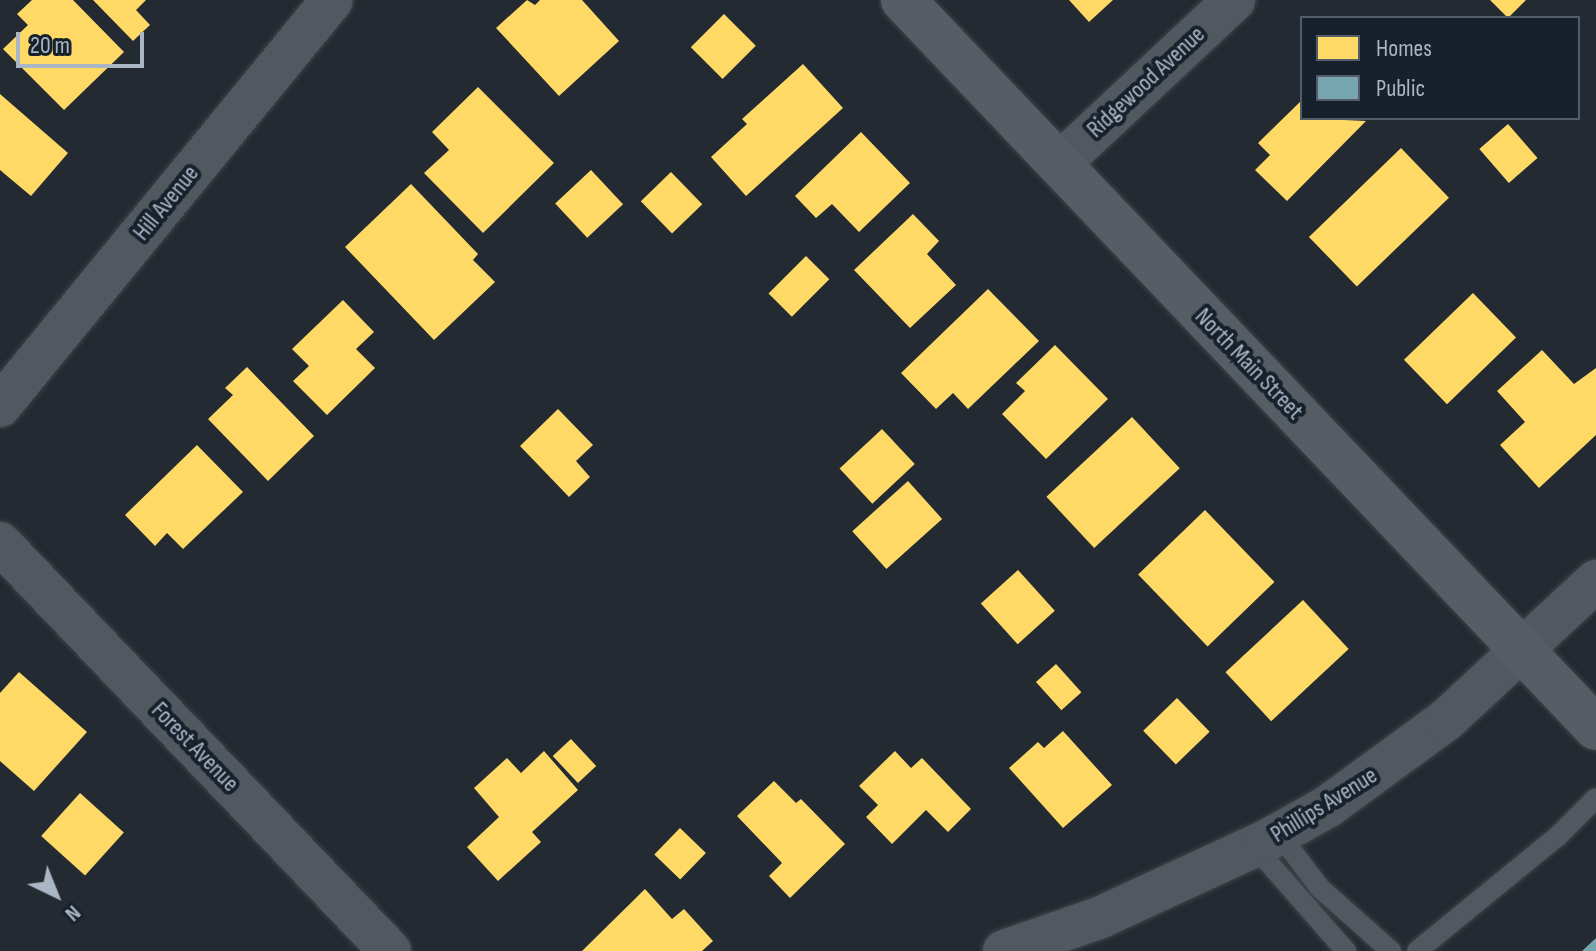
<!DOCTYPE html>
<style>
body{margin:0}
#map{position:relative;width:1596px;height:951px;overflow:hidden;background:#242a31;font-family:"Sofia Sans Condensed",sans-serif}
div>[style]{position:absolute}
.homes>*{inset:0;background:#ffd966;transform-origin:0 0}
.public>*{inset:0;background:#76a5af}
.roads{filter:drop-shadow(0 0 2px #40444a) drop-shadow(0 0 2px #40444a)}
.lane>*{height:20px;margin:-10px;padding:0 10px;transform-origin:10px;border-radius:10px;background:#525860}
.street>*{height:42px;margin:-21px;padding:0 21px;transform-origin:21px;border-radius:21px;background:#525860}
.secondary>*{height:44px;margin:-22px;padding:0 22px;transform-origin:22px;border-radius:22px;background:#575d64}
span{translate:-50% -50%;white-space:nowrap;text-align:center;line-height:1.15;-webkit-text-stroke:8px #17212b;paint-order:stroke}
.street-label{font-size:24px;color:#abb6c5}
.legend{position:absolute;left:1300px;top:16px;width:280px;height:104px;box-sizing:border-box;background:#17212b;border:2px solid #525d69;margin:0;padding:10px 14px;list-style:none;font-size:24px;color:#abb6c5}
.legend li{display:flex;align-items:center;gap:16px;height:40px}
.legend b{width:40px;border:2px solid #525d69}
.north{position:absolute;left:16px;top:855px;width:80px;height:80px;-webkit-text-stroke:6px #17212b;paint-order:stroke;rotate:137deg;font-size:22px;font-weight:700;line-height:32px;text-align:center;color:#abb6c5}
.north::after{content:'';display:block;margin:auto;width:28px;height:36px;background:#abb6c5;clip-path:polygon(50% 0,100% 100%,50% 72%,0 100%)}
.scale{position:absolute;left:16px;top:32px;width:128px;height:36px;box-sizing:border-box;border:4px solid #abb6c5;border-top:0;padding-left:10px;font-size:24px;line-height:28px;white-space:nowrap;color:#abb6c5;-webkit-text-stroke:6px #17212b;paint-order:stroke}
</style>
<div id="map">
<div class="homes">
<div style="clip-path:polygon(32px 0,73px 0,124px 52px,64px 110px,3px 49px,28px 25px,17px 14px)"></div>
<div style="clip-path:polygon(93px 0,146px 0,136px 10px,150px 25px,133px 41px)"></div>
<div style="clip-path:polygon(527px 0,535px 5px,540px 0,582px 0,619px 41px,559px 96px,496px 28px)"></div>
<div style="clip-path:polygon(1069px 0,1113px 0,1089px 22px)"></div>
<div style="clip-path:polygon(1490px 0,1526px 0,1508px 18px)"></div>
<div style="left:724px;top:14px;width:45px;height:47px;rotate:45deg"></div>
<div style="clip-path:polygon(803px 64px,843px 108px,746px 196px,711px 157px,747px 124px,742px 119px)"></div>
<div style="clip-path:polygon(478px 87px,554px 163px,483px 233px,424px 173px,449px 150px,432px 132px)"></div>
<div style="clip-path:polygon(0 94px,68px 153px,31px 196px,0 170px)"></div>
<div style="clip-path:polygon(1302px 100px,1302px 118px,1366px 121px,1287px 201px,1255px 170px,1270px 155px,1258px 143px)"></div>
<div style="left:1508px;top:124px;width:45px;height:38px;rotate:49deg"></div>
<div style="clip-path:polygon(861px 132px,910px 183px,859px 232px,832px 204px,816px 218px,795px 196px)"></div>
<div style="left:1401px;top:148px;width:69px;height:128px;rotate:46deg"></div>
<div style="left:591px;top:170px;width:47px;height:49px;rotate:47deg"></div>
<div style="left:671px;top:172px;width:45px;height:42px;rotate:46deg"></div>
<div style="clip-path:polygon(411px 184px,478px 254px,473px 260px,495px 282px,434px 340px,345px 247px)"></div>
<div style="clip-path:polygon(913px 214px,939px 241px,927px 254px,956px 285px,910px 328px,854px 270px)"></div>
<div style="left:806px;top:256px;width:33px;height:53px;rotate:45deg"></div>
<div style="clip-path:polygon(988px 289px,1039px 341px,968px 409px,953px 393px,936px 409px,901px 373px)"></div>
<div style="left:1473px;top:293px;width:62px;height:96px;rotate:46deg"></div>
<div style="clip-path:polygon(343px 300px,374px 332px,356px 349px,375px 368px,327px 415px,293px 381px,309px 366px,292px 349px)"></div>
<div style="clip-path:polygon(1055px 345px,1108px 399px,1046px 459px,1002px 414px,1025px 391px,1016px 383px)"></div>
<div style="clip-path:polygon(1542px 350px,1574px 384px,1596px 368px,1596px 435px,1539px 488px,1500px 445px,1525px 422px,1497px 391px)"></div>
<div style="clip-path:polygon(247px 367px,314px 436px,268px 481px,208px 419px,233px 395px,225px 388px)"></div>
<div style="clip-path:polygon(558px 409px,593px 445px,576px 461px,590px 477px,569px 497px,520px 446px)"></div>
<div style="left:1132px;top:417px;width:70px;height:117px;rotate:47deg"></div>
<div style="left:882px;top:429px;width:48px;height:58px;rotate:47deg"></div>
<div style="clip-path:polygon(197px 445px,243px 492px,183px 549px,167px 533px,155px 546px,125px 515px)"></div>
<div style="left:908px;top:481px;width:51px;height:75px;rotate:48deg"></div>
<div style="left:1205px;top:510px;width:100px;height:93px;rotate:46deg"></div>
<div style="left:1018px;top:570px;width:55px;height:50px;rotate:48deg"></div>
<div style="left:1303px;top:600px;width:67px;height:106px;rotate:47deg"></div>
<div style="left:1056px;top:664px;width:38px;height:27px;rotate:48deg"></div>
<div style="clip-path:polygon(19px 672px,87px 732px,34px 791px,0 761px,0 693px)"></div>
<div style="left:1177px;top:698px;width:47px;height:47px;rotate:46deg"></div>
<div style="clip-path:polygon(1063px 731px,1112px 785px,1063px 828px,1009px 768px,1038px 742px,1044px 748px)"></div>
<div style="left:571px;top:739px;width:37px;height:25px;rotate:47deg"></div>
<div style="clip-path:polygon(544px 751px,578px 790px,532px 832px,541px 842px,498px 881px,467px 847px,499px 817px,474px 788px,507px 758px,521px 773px)"></div>
<div style="clip-path:polygon(895px 751px,911px 768px,922px 758px,971px 809px,948px 832px,926px 810px,892px 844px,866px 817px,878px 805px,859px 786px)"></div>
<div style="clip-path:polygon(774px 781px,796px 803px,801px 799px,845px 844px,790px 898px,769px 876px,782px 863px,737px 816px)"></div>
<div style="left:80px;top:793px;width:59px;height:58px;rotate:42deg"></div>
<div style="left:680px;top:828px;width:36px;height:37px;rotate:44deg"></div>
<div style="clip-path:polygon(645px 889px,672px 919px,684px 909px,713px 941px,702px 951px,582px 951px)"></div>
</div>
<div class="public">
<div style="clip-path:polygon(1596px 938px,1596px 951px,1582px 951px)"></div>
</div>
<div class="roads">
<div class="lane">
<div style="left:1279px;top:834px;width:68px;rotate:52.8deg"></div>
<div style="left:1320px;top:888px;width:95px;rotate:41.6deg"></div>
<div style="left:1254px;top:846px;width:140px;rotate:48.8deg"></div>
<div style="left:1417px;top:951px;width:181px;rotate:-39.2deg"></div>
<div style="left:1557px;top:837px;width:55px;rotate:-45deg"></div>
</div>
<div class="street">
<div style="left:1059px;top:164px;width:240px;rotate:-43.1deg"></div>
<div style="left:0;top:406px;width:524px;rotate:-50.73deg"></div>
<div style="left:0;top:543px;width:564px;rotate:46.29deg"></div>
<div style="left:1004px;top:951px;width:101px;rotate:-19.2deg"></div>
<div style="left:1099px;top:918px;width:184px;rotate:-24.8deg"></div>
<div style="left:1266px;top:841px;width:70px;rotate:-29.1deg"></div>
<div style="left:1327px;top:807px;width:147px;rotate:-36.2deg"></div>
<div style="left:1446px;top:720px;width:205px;rotate:-42.8deg"></div>
</div>
<div class="secondary">
<div style="left:903px;top:0;width:1005px;rotate:46.41deg"></div>
</div>
</div>
<div class="street-label">
<span style="left:1146px;top:82px;rotate:-43deg">Ridgewood Avenue</span>
<span style="left:166px;top:203px;rotate:-51deg">Hill Avenue</span>
<span style="left:1249px;top:364px;rotate:46deg">North Main Street</span>
<span style="left:195px;top:747px;rotate:46deg">Forest Avenue</span>
<span style="left:1324px;top:805px;rotate:-32deg">Phillips Avenue</span>
</div>
<ul class="legend">
<li><b style="height:22px;background:#ffd966"></b>Homes</li>
<li><b style="height:22px;background:#76a5af"></b>Public</li>
</ul>
<div class="north">N</div>
<div class="scale">20 m</div>
</div>
